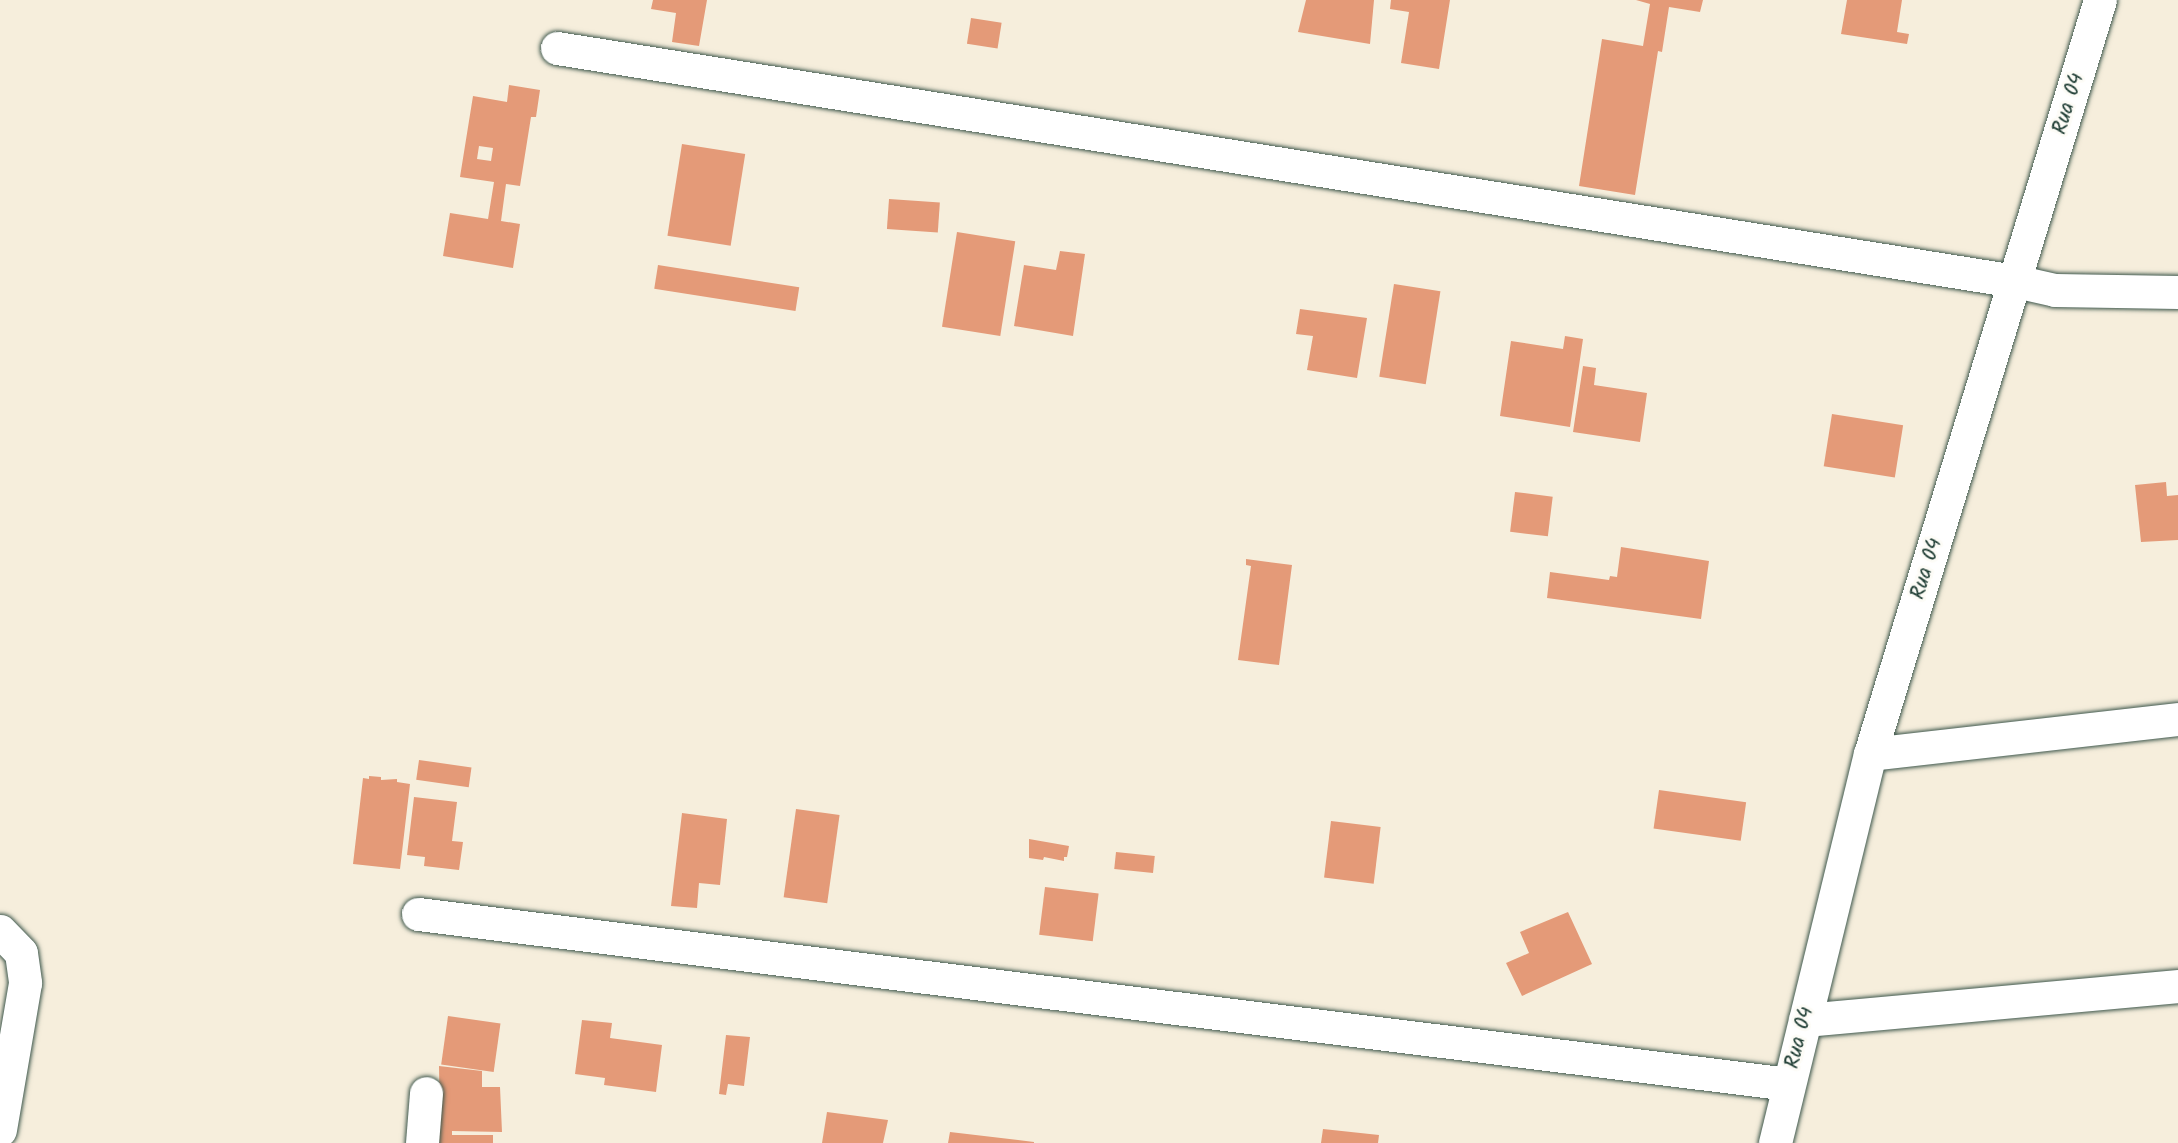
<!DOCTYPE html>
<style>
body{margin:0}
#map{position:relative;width:2178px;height:1143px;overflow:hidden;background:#f6eedc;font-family:Kalam,sans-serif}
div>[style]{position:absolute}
.building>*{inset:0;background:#e49a78;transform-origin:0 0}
.roads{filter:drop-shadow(0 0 2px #3f584d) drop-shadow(0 0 2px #3f584d)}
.minor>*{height:33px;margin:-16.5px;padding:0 16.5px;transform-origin:16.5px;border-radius:16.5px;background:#fff}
span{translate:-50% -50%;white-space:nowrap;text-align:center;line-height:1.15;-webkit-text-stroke:6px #fdfcf7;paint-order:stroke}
.street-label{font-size:21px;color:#1f3d34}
</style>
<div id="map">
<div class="building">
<div style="clip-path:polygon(653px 0,707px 0,699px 46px,672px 42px,676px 13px,651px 9px)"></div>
<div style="clip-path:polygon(1306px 0,1374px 0,1370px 44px,1298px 32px)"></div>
<div style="clip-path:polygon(1391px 0,1450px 0,1439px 69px,1401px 63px,1409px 12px,1390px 9px)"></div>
<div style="clip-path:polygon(1636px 0,1703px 0,1700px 12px,1669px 7px,1662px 52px,1658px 51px,1635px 195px,1579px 186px,1602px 39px,1643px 46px,1650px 4px)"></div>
<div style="clip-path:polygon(1847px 0,1902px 0,1897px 32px,1909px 34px,1907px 44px,1841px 34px)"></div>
<div style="left:971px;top:18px;width:31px;height:26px;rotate:9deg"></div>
<div style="clip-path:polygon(evenodd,509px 85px,540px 90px,536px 117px,531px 117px,520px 186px,506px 184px,501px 221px,520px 224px,513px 268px,443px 256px,450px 213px,488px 219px,494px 182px,460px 177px,473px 96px,507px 102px,509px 85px,479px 146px,493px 148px,491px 161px,477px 159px,479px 146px)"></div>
<div style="left:682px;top:144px;width:64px;height:93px;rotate:9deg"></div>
<div style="left:889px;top:199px;width:51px;height:30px;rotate:4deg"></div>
<div style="left:957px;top:232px;width:59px;height:96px;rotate:9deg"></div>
<div style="clip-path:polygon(1060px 251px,1085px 254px,1073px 336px,1014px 326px,1024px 265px,1056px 270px)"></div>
<div style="left:658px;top:265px;width:143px;height:24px;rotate:9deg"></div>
<div style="left:1394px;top:284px;width:47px;height:94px;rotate:9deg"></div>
<div style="clip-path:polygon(1300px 309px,1367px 318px,1357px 378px,1307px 370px,1313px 336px,1296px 334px)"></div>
<div style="clip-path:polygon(1565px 336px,1583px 339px,1570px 427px,1500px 416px,1511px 341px,1563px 349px)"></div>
<div style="clip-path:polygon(1583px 366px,1596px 368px,1594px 385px,1647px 393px,1640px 442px,1573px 432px)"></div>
<div style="left:1832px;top:414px;width:72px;height:53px;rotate:9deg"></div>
<div style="clip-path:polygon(2166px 482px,2167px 496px,2178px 495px,2178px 540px,2141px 542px,2135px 485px)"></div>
<div style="left:1515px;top:492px;width:38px;height:40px;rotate:7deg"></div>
<div style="clip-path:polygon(1621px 547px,1709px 561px,1701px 619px,1547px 598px,1550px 572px,1609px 580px,1610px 576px,1617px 577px)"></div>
<div style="clip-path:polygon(1246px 559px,1292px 565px,1279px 665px,1238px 660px,1251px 566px,1246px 565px)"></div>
<div style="left:419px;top:760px;width:53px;height:20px;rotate:8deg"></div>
<div style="clip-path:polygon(369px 776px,381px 777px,381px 780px,397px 779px,397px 782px,410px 784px,400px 869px,353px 864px,363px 778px,369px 779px)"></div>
<div style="left:1659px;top:790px;width:88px;height:39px;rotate:8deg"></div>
<div style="clip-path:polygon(414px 797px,457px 802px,452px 841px,463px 842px,459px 870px,424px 866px,425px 857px,407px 855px)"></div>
<div style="left:796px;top:809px;width:44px;height:89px;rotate:8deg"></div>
<div style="clip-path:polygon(682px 813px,727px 819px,720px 885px,699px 883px,697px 908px,671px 906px)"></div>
<div style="left:1331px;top:821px;width:50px;height:57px;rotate:7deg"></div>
<div style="clip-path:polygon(1029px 839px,1069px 846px,1067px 857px,1064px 857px,1064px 861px,1044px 857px,1043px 860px,1029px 858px)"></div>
<div style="left:1116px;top:852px;width:39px;height:17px;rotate:6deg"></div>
<div style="left:1045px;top:887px;width:54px;height:48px;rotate:7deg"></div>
<div style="clip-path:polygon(1568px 912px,1592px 964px,1522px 996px,1506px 963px,1529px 953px,1520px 932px)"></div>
<div style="left:448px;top:1016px;width:53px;height:49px;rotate:8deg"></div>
<div style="clip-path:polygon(582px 1020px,612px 1023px,610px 1038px,662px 1045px,656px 1092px,604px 1085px,605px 1078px,575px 1074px)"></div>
<div style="clip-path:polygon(726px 1035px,750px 1037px,744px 1086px,728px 1084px,726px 1095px,719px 1094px)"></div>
<div style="clip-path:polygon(439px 1066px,482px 1071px,482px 1087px,500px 1087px,502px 1132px,452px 1131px,452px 1135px,493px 1135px,493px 1143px,431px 1143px,431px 1131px,440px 1131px)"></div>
<div style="clip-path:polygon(827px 1112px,888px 1120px,883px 1143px,822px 1143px)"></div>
<div style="clip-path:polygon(1323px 1129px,1379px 1135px,1378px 1143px,1321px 1143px)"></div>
<div style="clip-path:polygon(950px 1132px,1034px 1142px,1034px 1143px,948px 1143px)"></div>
</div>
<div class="roads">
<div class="minor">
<div style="left:557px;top:48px;width:1477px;rotate:9.08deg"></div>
<div style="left:2015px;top:281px;width:41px;rotate:12.7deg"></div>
<div style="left:2055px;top:290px;width:123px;rotate:0.9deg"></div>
<div style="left:1870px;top:754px;width:310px;rotate:-6.5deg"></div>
<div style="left:418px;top:914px;width:1381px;rotate:7.07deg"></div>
<div style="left:0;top:931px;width:30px;rotate:46deg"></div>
<div style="left:21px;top:953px;width:30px;rotate:82deg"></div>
<div style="left:25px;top:983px;width:149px;rotate:99.7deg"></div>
<div style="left:1805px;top:1020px;width:375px;rotate:-5.2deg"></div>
<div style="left:422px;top:1143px;width:50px;rotate:-85.4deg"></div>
<div style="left:1775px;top:1143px;width:400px;rotate:-76.3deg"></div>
<div style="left:1870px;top:754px;width:788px;rotate:-73.04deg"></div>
</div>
</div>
<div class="street-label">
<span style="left:2069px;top:104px;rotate:-73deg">Rua 04</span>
<span style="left:1927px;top:569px;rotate:-73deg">Rua 04</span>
<span style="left:1800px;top:1038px;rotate:-76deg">Rua 04</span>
</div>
</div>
